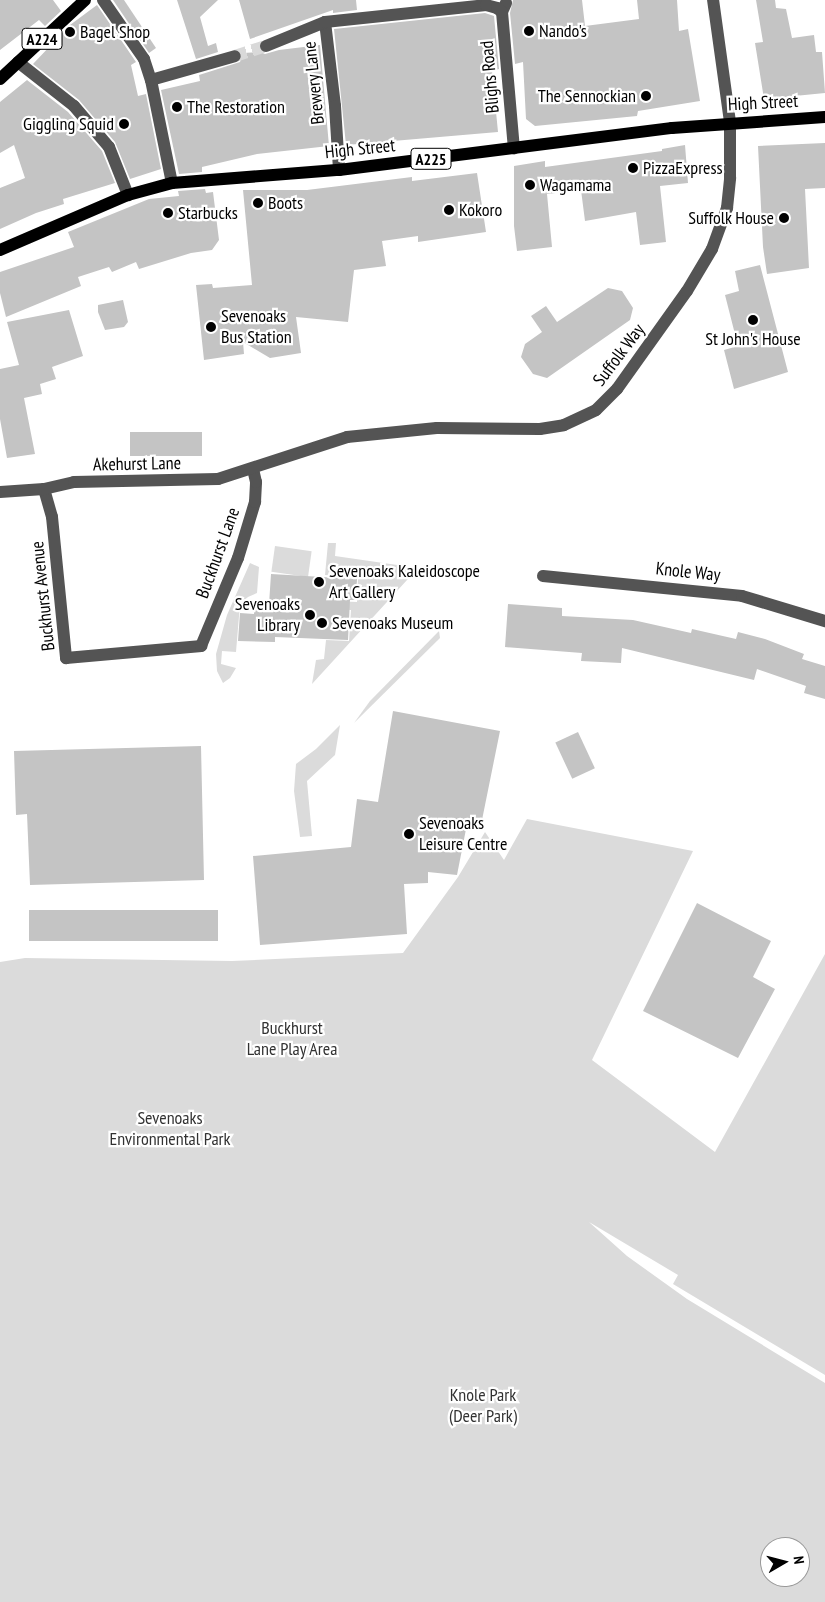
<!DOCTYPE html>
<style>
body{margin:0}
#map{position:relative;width:825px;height:1602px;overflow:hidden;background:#fff;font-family:"PT Sans Narrow",sans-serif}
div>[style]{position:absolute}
.green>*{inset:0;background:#dbdbdb;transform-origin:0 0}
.building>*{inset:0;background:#c4c4c4;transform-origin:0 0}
.minor-tunnel>*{height:12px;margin-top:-6px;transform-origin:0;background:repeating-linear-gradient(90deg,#d9d9d9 0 12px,transparent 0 18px)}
.minor>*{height:12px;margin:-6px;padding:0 6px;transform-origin:6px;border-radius:6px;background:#545454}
.major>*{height:12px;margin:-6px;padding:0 6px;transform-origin:6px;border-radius:6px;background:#000}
.dots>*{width:14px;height:14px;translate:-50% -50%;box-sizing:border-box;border:2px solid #fff;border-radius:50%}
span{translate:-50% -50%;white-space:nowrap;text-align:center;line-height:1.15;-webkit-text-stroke:4.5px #fff;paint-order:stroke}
.shield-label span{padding:1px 4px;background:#fff;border:1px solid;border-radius:4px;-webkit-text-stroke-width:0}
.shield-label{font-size:16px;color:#000;font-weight:700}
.poi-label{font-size:18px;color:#000}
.left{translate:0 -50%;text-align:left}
.right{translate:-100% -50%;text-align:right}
.street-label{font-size:18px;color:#000}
.park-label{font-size:18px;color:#323232}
.north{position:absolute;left:760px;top:1537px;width:50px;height:50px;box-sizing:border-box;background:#fff;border:1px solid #999;border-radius:50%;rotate:82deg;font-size:14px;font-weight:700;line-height:20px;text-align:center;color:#000}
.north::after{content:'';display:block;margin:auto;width:18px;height:22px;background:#000;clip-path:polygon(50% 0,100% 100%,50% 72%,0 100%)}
</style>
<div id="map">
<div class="green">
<div style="clip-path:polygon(328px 543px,336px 543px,335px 556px,418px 568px,312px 684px,316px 660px,324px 659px,326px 640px,349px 641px,351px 610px,331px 609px,332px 601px,357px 602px,358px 577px,325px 575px)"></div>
<div style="left:275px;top:546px;width:37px;height:26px;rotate:8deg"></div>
<div style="clip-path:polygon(250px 563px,259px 567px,257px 593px,248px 597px,240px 604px,236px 652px,222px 651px,221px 664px,236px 668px,230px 678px,223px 683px,217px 671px,216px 654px,227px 615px)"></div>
<div style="clip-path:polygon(439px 631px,440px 638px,354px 723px,370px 701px)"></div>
<div style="clip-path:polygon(340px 725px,335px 755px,307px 781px,312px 836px,300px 837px,294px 791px,296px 764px,316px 749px)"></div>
<div style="clip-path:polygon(evenodd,527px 819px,693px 851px,592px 1060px,715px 1152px,825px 954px,825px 1375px,673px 1284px,678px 1275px,589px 1222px,627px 1256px,687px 1299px,825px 1383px,825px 1602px,0 1602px,0 962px,25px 958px,232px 961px,403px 953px,458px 877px,485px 832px,504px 860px,527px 819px,770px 1547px,800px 1547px,800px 1577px,770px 1577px,770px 1547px)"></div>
</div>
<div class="building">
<div style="clip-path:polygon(0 0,53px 0,61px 11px,45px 26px,39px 20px,0 50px)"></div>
<div style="clip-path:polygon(113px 0,124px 0,156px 48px,149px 53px)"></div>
<div style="clip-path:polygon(177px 0,218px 0,200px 17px,208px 46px,216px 43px,218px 52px,196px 59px)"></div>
<div style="clip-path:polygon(239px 0,356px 0,357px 10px,333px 13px,333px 10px,250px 39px)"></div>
<div style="clip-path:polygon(513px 0,582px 0,585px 26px,639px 19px,637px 0,677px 0,679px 31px,688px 29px,700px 101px,638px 111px,637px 116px,535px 126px,526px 119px,523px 62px,515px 64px,510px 13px)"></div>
<div style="clip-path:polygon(756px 0,775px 0,776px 8px,786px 9px,792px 38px,814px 35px,816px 52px,822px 52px,825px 93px,764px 99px,755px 43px,763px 42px)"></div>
<div style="clip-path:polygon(97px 5px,136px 62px,131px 65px,138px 96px,146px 94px,161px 169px,130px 179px,115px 142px,79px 100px,33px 64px,70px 25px)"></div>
<div style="clip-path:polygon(485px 13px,494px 16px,499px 69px,492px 71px,498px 132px,346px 145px,334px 29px)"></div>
<div style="clip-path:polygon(320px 45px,329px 146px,257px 154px,202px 167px,202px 172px,179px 174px,161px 90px,200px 81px,199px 75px,240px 62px,243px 53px,260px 52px,265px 54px,279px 50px)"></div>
<div style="clip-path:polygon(27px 80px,68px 112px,102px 151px,115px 183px,63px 199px,64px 204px,36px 213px,0 229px,0 188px,25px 178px,14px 145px,0 153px,0 102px)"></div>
<div style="clip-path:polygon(825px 143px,825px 188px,805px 189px,809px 268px,767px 274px,763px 247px,758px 146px)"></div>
<div style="clip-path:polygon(685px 145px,688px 183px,660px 186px,666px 242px,640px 245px,636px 212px,585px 221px,581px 190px,547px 194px,552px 247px,517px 251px,514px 226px,514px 166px,545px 161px,545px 167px,662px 151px,662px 149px)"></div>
<div style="clip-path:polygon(477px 173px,486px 232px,418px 242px,418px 236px,382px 241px,386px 266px,354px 270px,348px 322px,296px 317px,301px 353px,270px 358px,243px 342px,244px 354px,204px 360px,196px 285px,212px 284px,213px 288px,252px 285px,243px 190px,307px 190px,412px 177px,412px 181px)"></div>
<div style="clip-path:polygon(205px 189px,206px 193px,213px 192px,219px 240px,212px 250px,191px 253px,139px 269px,136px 262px,112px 272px,109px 267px,78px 277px,81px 286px,6px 317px,0 293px,0 272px,74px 247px,68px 232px,149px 199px,179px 196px,178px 191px)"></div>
<div style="clip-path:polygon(760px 265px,788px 372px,734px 389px,724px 350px,738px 346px,725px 295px,739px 291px,735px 271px)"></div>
<div style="clip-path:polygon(608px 288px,622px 291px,633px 308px,630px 320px,547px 378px,533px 374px,521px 357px,525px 344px,542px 332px,531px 316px,546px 306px,557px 322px)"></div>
<div style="clip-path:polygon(123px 300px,128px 322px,124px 327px,105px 330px,98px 312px,98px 305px)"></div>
<div style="clip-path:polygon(69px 310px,83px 356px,52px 367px,56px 379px,40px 384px,42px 394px,24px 398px,35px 454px,7px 458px,0 419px,0 369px,19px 365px,7px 322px)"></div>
<div style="left:202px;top:432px;width:24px;height:72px;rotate:90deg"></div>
<div style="clip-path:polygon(271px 574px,357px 579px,356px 600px,350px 600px,348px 640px,275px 637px,275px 642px,238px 641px,240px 613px,254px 614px,254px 603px,269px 604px)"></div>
<div style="clip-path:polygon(508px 604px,562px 608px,562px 616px,633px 620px,691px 633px,692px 629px,736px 639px,738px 632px,765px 639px,804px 654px,802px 659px,825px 666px,825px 699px,804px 693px,806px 686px,757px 669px,754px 680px,622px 648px,621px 663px,581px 661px,582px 653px,505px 647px)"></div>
<div style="clip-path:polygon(393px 711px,500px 731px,482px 820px,468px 819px,457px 875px,428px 872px,428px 883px,404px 884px,407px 934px,260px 945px,253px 856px,351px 847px,357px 799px,378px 802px)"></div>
<div style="left:578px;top:732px;width:40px;height:25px;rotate:65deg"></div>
<div style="clip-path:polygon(201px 746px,204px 880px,30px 885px,27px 814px,16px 815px,14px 751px)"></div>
<div style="clip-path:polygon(697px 903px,771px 941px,753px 977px,775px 989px,738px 1058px,643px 1011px)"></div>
<div style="left:218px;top:910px;width:31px;height:189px;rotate:90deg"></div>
</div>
<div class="minor-tunnel">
<div style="left:235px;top:56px;width:33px;rotate:-18deg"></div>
</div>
<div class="minor">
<div style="left:103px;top:0;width:72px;rotate:55.2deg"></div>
<div style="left:144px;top:59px;width:22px;rotate:72deg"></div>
<div style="left:151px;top:80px;width:105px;rotate:78.5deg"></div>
<div style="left:506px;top:3px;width:10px;rotate:114deg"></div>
<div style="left:502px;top:12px;width:137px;rotate:85deg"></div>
<div style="left:325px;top:22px;width:85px;rotate:83.2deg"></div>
<div style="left:335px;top:106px;width:64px;rotate:86.4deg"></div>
<div style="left:266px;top:46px;width:64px;rotate:-22.1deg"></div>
<div style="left:325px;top:22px;width:162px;rotate:-6deg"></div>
<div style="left:486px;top:5px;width:11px;rotate:15deg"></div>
<div style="left:497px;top:8px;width:6px;rotate:39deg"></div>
<div style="left:18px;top:62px;width:71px;rotate:38.2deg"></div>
<div style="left:74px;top:106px;width:54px;rotate:49.5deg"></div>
<div style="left:109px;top:147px;width:52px;rotate:68.4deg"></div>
<div style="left:151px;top:80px;width:87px;rotate:-15.9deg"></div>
<div style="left:44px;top:489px;width:29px;rotate:74deg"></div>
<div style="left:52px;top:517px;width:142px;rotate:84.3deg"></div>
<div style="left:66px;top:658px;width:136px;rotate:-5.1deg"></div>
<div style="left:201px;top:646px;width:95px;rotate:-67.2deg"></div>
<div style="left:238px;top:558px;width:59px;rotate:-73.1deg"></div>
<div style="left:255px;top:502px;width:20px;rotate:-87deg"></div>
<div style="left:256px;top:482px;width:13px;rotate:-103deg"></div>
<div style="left:0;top:492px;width:44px;rotate:-3.9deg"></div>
<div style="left:44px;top:489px;width:31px;rotate:-13deg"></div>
<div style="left:74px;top:482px;width:144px;rotate:-1.2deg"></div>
<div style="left:218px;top:479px;width:136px;rotate:-18deg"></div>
<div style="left:347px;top:437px;width:90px;rotate:-5.7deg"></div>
<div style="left:437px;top:428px;width:103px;rotate:0.6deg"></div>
<div style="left:540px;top:429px;width:24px;rotate:-9deg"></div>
<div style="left:564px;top:425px;width:35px;rotate:-25deg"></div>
<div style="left:596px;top:410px;width:30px;rotate:-45deg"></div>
<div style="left:617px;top:389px;width:120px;rotate:-54.5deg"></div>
<div style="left:687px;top:291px;width:49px;rotate:-59.2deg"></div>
<div style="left:712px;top:249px;width:44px;rotate:-69.9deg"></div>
<div style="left:727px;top:208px;width:30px;rotate:-84deg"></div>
<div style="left:730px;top:178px;width:56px;rotate:-90deg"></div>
<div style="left:730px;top:122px;width:123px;rotate:-97.9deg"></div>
<div style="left:543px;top:576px;width:200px;rotate:5.7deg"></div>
<div style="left:742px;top:596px;width:87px;rotate:16.8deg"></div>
</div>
<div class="major">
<div style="left:0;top:79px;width:116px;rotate:-42.9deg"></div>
<div style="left:0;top:250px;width:139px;rotate:-23.3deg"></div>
<div style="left:128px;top:195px;width:46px;rotate:-15.3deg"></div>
<div style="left:172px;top:183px;width:168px;rotate:-4.5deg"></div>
<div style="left:339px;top:170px;width:336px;rotate:-7.2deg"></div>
<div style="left:672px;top:128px;width:153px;rotate:-4.1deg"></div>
</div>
<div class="dots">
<div style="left:529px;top:31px;background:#000"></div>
<div style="left:70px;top:32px;background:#000"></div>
<div style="left:646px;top:96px;background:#000"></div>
<div style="left:177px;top:107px;background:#000"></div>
<div style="left:124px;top:124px;background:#000"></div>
<div style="left:633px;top:168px;background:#000"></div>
<div style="left:530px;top:185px;background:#000"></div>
<div style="left:258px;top:203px;background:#000"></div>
<div style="left:449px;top:210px;background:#000"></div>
<div style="left:168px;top:213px;background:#000"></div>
<div style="left:784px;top:218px;background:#000"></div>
<div style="left:753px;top:320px;background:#000"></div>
<div style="left:211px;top:327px;background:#000"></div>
<div style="left:319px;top:582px;background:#000"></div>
<div style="left:310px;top:615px;background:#000"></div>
<div style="left:322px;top:623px;background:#000"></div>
<div style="left:409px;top:834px;background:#000"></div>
</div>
<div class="shield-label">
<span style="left:42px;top:39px">A224</span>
<span style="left:431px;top:159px">A225</span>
</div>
<div class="poi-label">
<span class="left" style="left:539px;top:31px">Nando's</span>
<span class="left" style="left:80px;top:32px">Bagel Shop</span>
<span class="right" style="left:636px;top:96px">The Sennockian</span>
<span class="left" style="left:187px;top:107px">The Restoration</span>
<span class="right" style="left:114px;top:124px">Giggling Squid</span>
<span class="left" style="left:643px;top:168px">PizzaExpress</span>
<span class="left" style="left:540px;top:185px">Wagamama</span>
<span class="left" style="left:268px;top:203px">Boots</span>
<span class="left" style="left:459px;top:210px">Kokoro</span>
<span class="left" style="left:178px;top:213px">Starbucks</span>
<span class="right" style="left:774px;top:218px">Suffolk House</span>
<span class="left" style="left:221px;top:327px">Sevenoaks<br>Bus Station</span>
<span style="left:753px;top:339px">St John's House</span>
<span class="left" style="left:329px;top:582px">Sevenoaks Kaleidoscope<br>Art Gallery</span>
<span class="right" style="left:300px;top:615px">Sevenoaks<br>Library</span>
<span class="left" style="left:332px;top:623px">Sevenoaks Museum</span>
<span class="left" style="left:419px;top:834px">Sevenoaks<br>Leisure Centre</span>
</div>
<div class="street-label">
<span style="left:490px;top:77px;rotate:-95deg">Blighs Road</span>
<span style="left:314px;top:83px;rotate:-96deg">Brewery Lane</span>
<span style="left:763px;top:103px;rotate:-3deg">High Street</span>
<span style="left:360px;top:149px;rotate:-6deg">High Street</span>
<span style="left:619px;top:355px;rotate:-53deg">Suffolk Way</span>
<span style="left:137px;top:464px;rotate:-1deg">Akehurst Lane</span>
<span style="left:218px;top:553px;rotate:-70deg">Buckhurst Lane</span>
<span style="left:688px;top:572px;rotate:6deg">Knole Way</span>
<span style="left:43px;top:596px;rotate:-96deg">Buckhurst Avenue</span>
</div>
<div class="park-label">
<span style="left:292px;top:1039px">Buckhurst<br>Lane Play Area</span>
<span style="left:170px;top:1129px">Sevenoaks<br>Environmental Park</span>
<span style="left:483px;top:1406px">Knole Park<br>(Deer Park)</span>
</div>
<div class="north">N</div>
</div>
